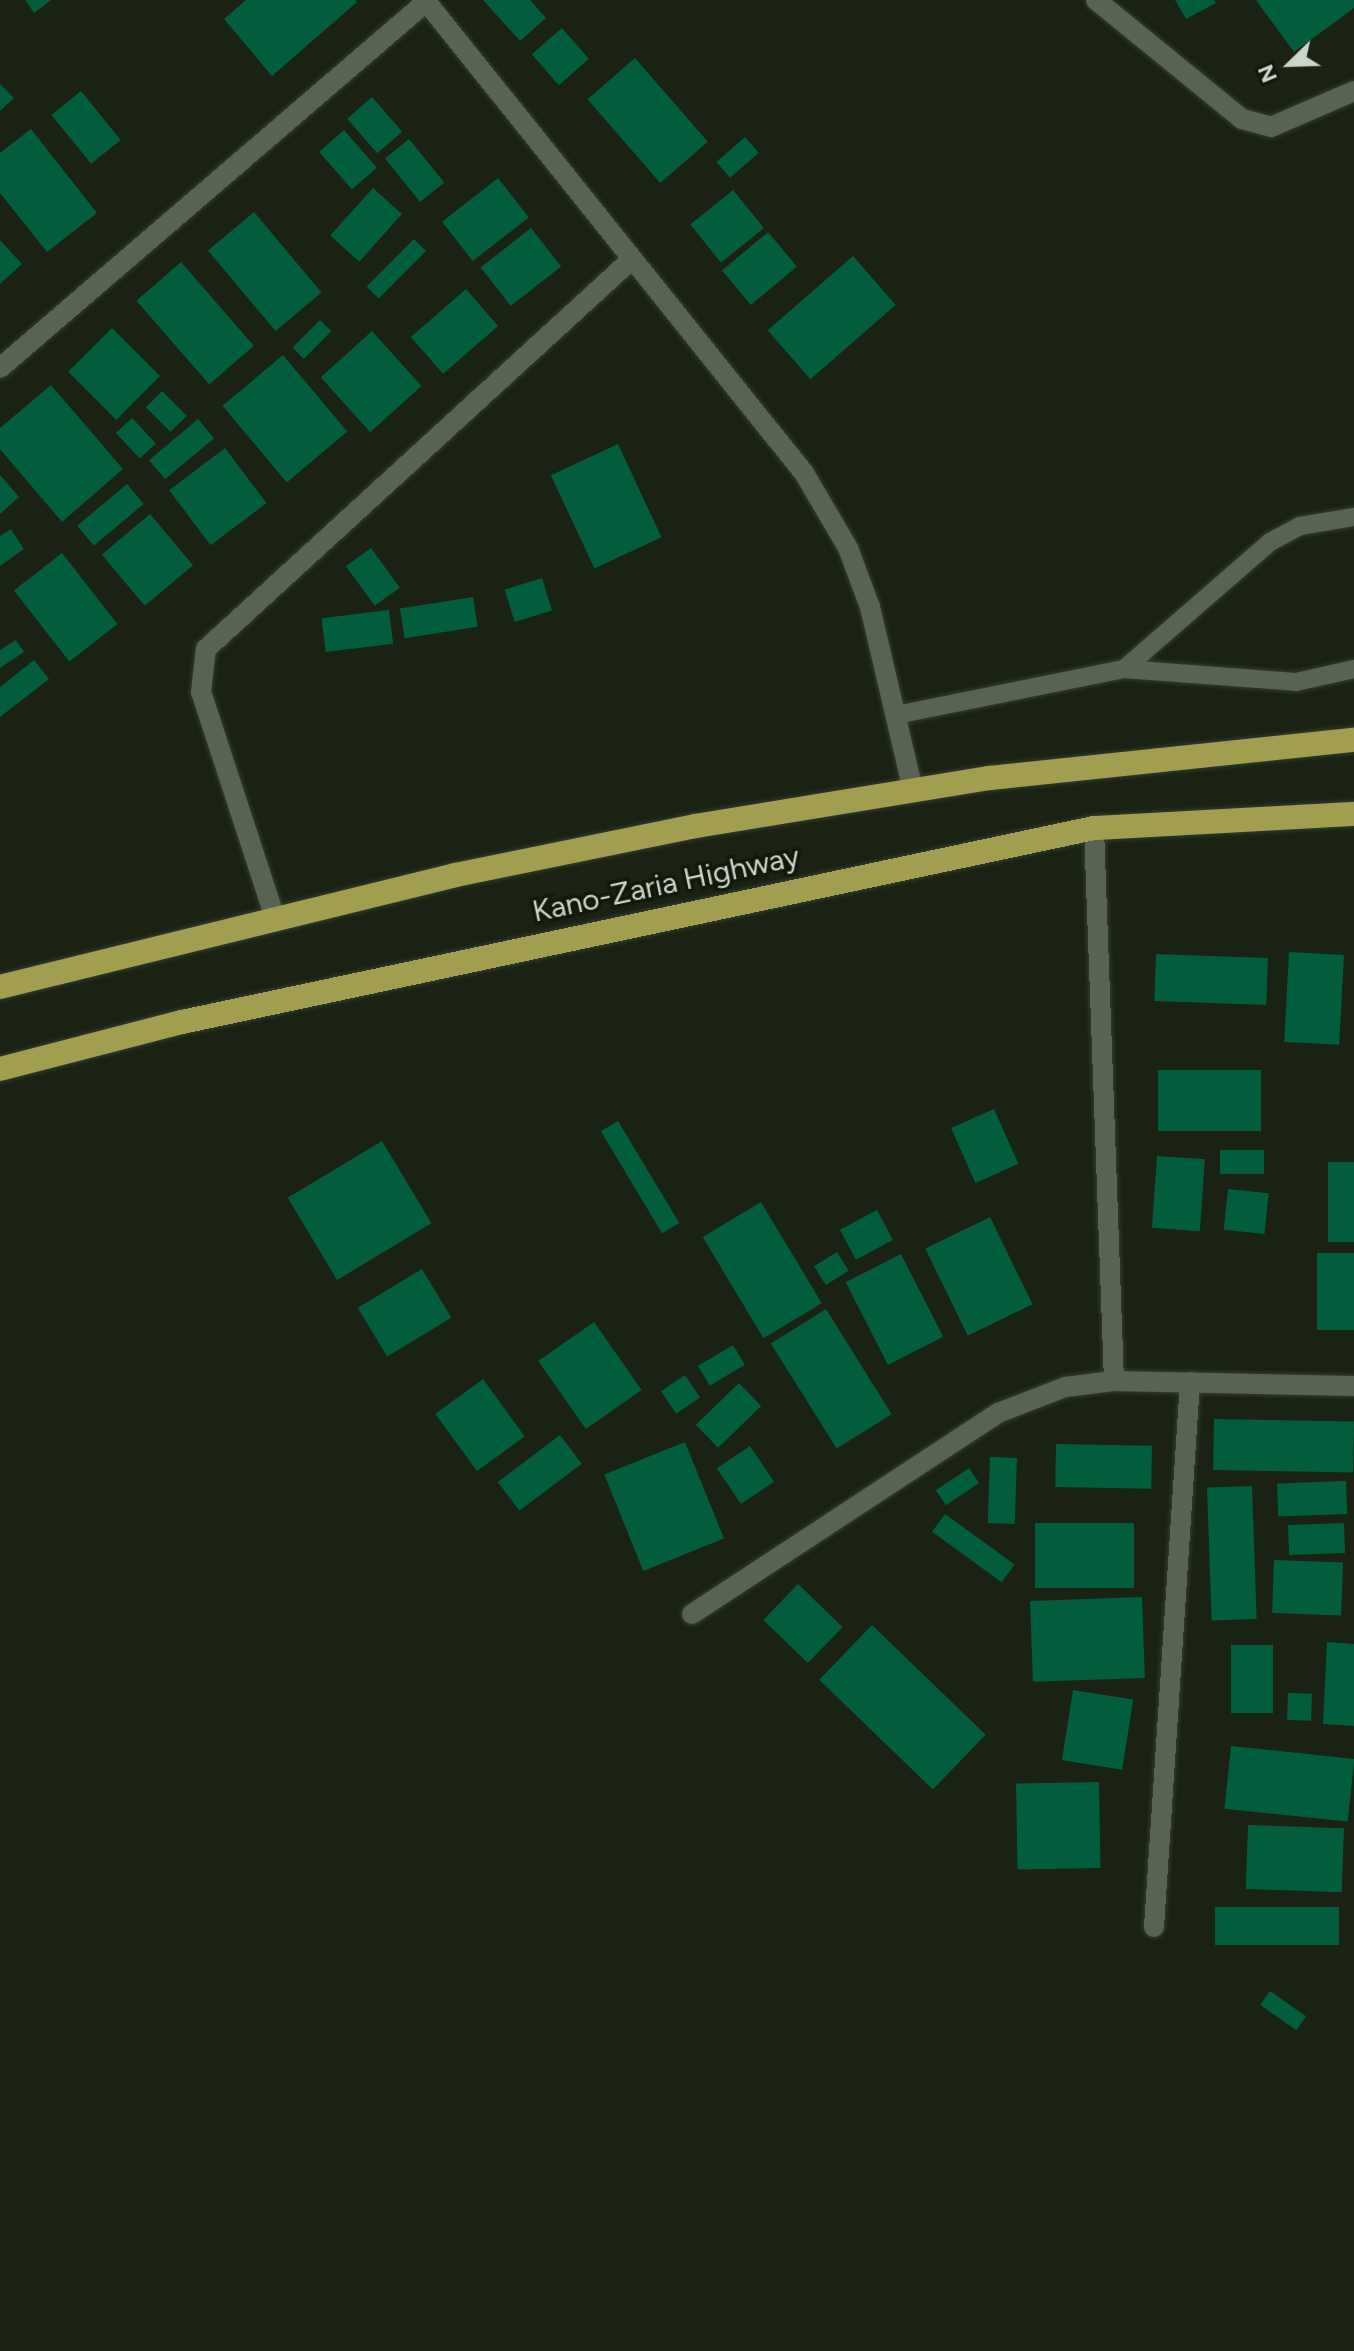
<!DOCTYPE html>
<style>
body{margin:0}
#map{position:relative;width:1354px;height:2351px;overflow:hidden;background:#192213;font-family:Figtree,sans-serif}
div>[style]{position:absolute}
.building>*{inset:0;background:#025d3d;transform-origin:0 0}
.roads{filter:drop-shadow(0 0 2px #353c31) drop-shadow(0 0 2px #353c31)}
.lane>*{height:18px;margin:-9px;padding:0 9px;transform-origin:9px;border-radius:9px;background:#586451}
.street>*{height:20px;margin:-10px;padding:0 10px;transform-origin:10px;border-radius:10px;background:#586451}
.highway>*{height:24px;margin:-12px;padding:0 12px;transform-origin:12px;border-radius:12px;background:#a29e50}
span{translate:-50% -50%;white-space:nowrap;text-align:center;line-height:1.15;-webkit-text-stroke:7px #10190a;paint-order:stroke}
.street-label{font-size:30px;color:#cdd4ca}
.north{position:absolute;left:1250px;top:24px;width:80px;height:80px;-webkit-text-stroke:6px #10190a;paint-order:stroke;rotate:247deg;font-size:22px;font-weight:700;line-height:32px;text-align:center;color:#cdd4ca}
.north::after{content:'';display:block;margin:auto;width:28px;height:36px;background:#cdd4ca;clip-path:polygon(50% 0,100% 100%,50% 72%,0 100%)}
</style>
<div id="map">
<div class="building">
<div style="clip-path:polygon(25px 0,51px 0,34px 13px)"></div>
<div style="clip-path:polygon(246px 0,355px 0,357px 2px,272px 76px,224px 19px)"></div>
<div style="clip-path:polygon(483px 0,530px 0,546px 18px,520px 41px)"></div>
<div style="clip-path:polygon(1175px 0,1214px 0,1216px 3px,1186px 19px)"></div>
<div style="clip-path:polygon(1256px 0,1354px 0,1354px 8px,1294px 52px)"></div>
<div style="left:562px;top:28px;width:41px;height:40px;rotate:49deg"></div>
<div style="left:635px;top:58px;width:111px;height:63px;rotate:49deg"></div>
<div style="clip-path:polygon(0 84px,14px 98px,0 111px)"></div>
<div style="left:81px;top:91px;width:63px;height:38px;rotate:51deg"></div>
<div style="left:372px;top:97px;width:46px;height:33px;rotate:49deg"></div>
<div style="clip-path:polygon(31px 129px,97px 213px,47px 252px,0 193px,0 153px)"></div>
<div style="left:344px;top:130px;width:50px;height:33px;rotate:49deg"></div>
<div style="left:745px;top:137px;width:21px;height:38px;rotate:49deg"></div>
<div style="left:409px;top:139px;width:56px;height:31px;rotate:51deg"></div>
<div style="left:498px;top:178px;width:50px;height:71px;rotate:52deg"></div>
<div style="left:373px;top:188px;width:39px;height:64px;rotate:42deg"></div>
<div style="left:733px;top:190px;width:49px;height:55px;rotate:51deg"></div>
<div style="left:254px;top:212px;width:105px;height:60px;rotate:50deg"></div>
<div style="left:531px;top:228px;width:49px;height:64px;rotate:52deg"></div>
<div style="left:768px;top:232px;width:45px;height:60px;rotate:50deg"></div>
<div style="left:414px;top:239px;width:17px;height:67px;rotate:45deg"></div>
<div style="clip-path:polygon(0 240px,22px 264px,0 284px)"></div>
<div style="left:853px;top:256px;width:65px;height:113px;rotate:49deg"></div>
<div style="left:181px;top:262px;width:111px;height:59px;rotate:49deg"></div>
<div style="left:466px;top:289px;width:49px;height:73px;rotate:49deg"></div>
<div style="left:320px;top:320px;width:16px;height:39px;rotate:45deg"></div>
<div style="left:112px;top:328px;width:68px;height:62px;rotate:45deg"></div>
<div style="left:372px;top:331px;width:74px;height:69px;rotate:48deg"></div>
<div style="left:283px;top:355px;width:100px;height:79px;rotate:50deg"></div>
<div style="clip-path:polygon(51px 385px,123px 469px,62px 522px,0 449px,0 428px)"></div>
<div style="left:162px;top:391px;width:35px;height:23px;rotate:45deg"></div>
<div style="left:132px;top:418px;width:35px;height:22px;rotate:47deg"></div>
<div style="left:198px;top:419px;width:25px;height:64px;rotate:50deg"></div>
<div style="left:618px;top:444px;width:103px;height:74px;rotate:65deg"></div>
<div style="left:225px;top:448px;width:69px;height:70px;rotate:53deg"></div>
<div style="clip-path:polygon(0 475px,19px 497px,0 514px)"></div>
<div style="left:127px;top:484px;width:26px;height:65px;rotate:50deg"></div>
<div style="left:150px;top:514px;width:67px;height:63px;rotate:50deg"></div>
<div style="clip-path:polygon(11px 529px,24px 549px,0 566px,0 536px)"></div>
<div style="left:371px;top:548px;width:49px;height:31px;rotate:54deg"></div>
<div style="left:62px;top:553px;width:90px;height:61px;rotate:52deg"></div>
<div style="left:542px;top:578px;width:34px;height:39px;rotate:73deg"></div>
<div style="left:473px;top:597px;width:30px;height:74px;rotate:81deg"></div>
<div style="left:389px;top:610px;width:34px;height:68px;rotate:83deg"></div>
<div style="clip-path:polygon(16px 640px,24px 652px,0 668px,0 650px)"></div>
<div style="clip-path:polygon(34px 660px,49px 679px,0 717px,0 687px)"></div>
<div style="left:1289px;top:952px;width:55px;height:90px;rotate:3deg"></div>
<div style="left:1156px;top:954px;width:112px;height:47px;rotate:2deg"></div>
<div style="left:1158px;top:1070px;width:103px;height:61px"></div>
<div style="left:994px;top:1109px;width:60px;height:47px;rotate:66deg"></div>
<div style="left:618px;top:1121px;width:119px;height:20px;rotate:59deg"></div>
<div style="left:382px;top:1141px;width:96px;height:110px;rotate:59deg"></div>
<div style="left:1264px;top:1150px;width:24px;height:44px;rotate:90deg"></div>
<div style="left:1157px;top:1156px;width:48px;height:72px;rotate:4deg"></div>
<div style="left:1354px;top:1162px;width:80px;height:26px;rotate:90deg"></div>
<div style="left:1228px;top:1189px;width:41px;height:41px;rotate:6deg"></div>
<div style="left:761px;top:1202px;width:118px;height:68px;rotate:59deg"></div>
<div style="left:877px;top:1210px;width:34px;height:42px;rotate:62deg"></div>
<div style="left:990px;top:1217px;width:97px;height:72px;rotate:64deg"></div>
<div style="left:837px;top:1252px;width:22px;height:27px;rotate:58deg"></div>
<div style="left:1354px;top:1253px;width:77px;height:37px;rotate:90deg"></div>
<div style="left:901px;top:1254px;width:93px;height:62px;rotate:63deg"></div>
<div style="left:422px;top:1269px;width:57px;height:75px;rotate:59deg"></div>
<div style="left:826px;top:1309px;width:124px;height:65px;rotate:58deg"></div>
<div style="left:594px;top:1322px;width:83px;height:68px;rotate:55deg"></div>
<div style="left:733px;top:1345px;width:23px;height:41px;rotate:59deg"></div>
<div style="left:685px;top:1375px;width:27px;height:29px;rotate:56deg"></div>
<div style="left:483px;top:1379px;width:71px;height:59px;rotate:54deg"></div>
<div style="left:739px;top:1383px;width:32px;height:60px;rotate:46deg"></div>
<div style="left:1214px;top:1419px;width:140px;height:51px;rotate:1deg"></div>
<div style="left:560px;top:1435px;width:36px;height:78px;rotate:53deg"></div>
<div style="left:685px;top:1442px;width:104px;height:87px;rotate:68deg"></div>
<div style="left:1056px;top:1444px;width:96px;height:43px;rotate:1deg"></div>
<div style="left:750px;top:1446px;width:43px;height:40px;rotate:56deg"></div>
<div style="left:990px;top:1457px;width:27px;height:66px;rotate:2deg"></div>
<div style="left:969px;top:1468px;width:18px;height:40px;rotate:56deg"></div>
<div style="left:1346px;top:1481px;width:33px;height:69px;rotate:88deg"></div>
<div style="left:1252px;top:1486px;width:133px;height:45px;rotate:88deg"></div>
<div style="left:945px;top:1514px;width:86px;height:22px;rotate:36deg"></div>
<div style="left:1035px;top:1523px;width:99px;height:65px"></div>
<div style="left:1344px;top:1523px;width:30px;height:56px;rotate:88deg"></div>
<div style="left:1274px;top:1560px;width:69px;height:53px;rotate:2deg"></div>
<div style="left:798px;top:1584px;width:62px;height:50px;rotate:44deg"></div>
<div style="left:1142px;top:1597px;width:81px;height:112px;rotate:88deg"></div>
<div style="left:872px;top:1625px;width:158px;height:76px;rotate:44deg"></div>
<div style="clip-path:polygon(1327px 1642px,1354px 1644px,1354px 1726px,1323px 1724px)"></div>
<div style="left:1231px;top:1645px;width:42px;height:68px"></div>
<div style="left:1073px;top:1690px;width:61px;height:71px;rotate:9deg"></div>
<div style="left:1288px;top:1693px;width:24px;height:27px;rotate:2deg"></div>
<div style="left:1231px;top:1746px;width:124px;height:63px;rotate:6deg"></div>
<div style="left:1099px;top:1782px;width:86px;height:83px;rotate:89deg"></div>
<div style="left:1248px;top:1825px;width:96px;height:64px;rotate:2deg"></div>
<div style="left:1339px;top:1907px;width:38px;height:124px;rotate:90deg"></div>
<div style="left:1270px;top:1991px;width:44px;height:17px;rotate:35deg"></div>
</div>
<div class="roads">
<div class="lane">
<div style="left:1124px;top:669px;width:194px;rotate:-41deg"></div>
<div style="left:1270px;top:542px;width:34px;rotate:-28deg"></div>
<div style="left:1300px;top:526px;width:55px;rotate:-9.5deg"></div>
<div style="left:896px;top:715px;width:233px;rotate:-11.4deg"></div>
<div style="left:1124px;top:669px;width:172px;rotate:4.3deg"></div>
<div style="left:1296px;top:682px;width:59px;rotate:-12.6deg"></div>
</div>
<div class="street">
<div style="left:425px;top:0;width:606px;rotate:51.3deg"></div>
<div style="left:804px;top:473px;width:87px;rotate:59.6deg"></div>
<div style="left:848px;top:548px;width:63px;rotate:69.6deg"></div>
<div style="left:870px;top:607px;width:188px;rotate:76.8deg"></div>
<div style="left:1096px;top:0;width:188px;rotate:39.2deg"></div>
<div style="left:1242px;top:119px;width:30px;rotate:15deg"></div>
<div style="left:1271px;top:127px;width:90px;rotate:-23.4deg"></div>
<div style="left:0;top:368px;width:562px;rotate:-40.67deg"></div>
<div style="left:1094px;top:828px;width:553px;rotate:87.93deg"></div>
<div style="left:275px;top:918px;width:238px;rotate:-108.1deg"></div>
<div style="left:201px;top:692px;width:43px;rotate:-83.4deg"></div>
<div style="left:206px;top:649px;width:578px;rotate:-42.47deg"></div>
<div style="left:692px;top:1614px;width:366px;rotate:-33.3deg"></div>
<div style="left:998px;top:1413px;width:72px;rotate:-21.2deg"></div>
<div style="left:1065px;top:1387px;width:49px;rotate:-7deg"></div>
<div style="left:1114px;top:1381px;width:240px;rotate:1.2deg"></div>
<div style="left:1154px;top:1927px;width:546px;rotate:-86.22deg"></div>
</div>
<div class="highway">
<div style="left:0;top:987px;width:469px;rotate:-13.8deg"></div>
<div style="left:455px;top:875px;width:246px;rotate:-11.5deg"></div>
<div style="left:696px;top:826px;width:298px;rotate:-9.3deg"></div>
<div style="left:990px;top:778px;width:366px;rotate:-6deg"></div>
<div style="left:0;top:1069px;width:188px;rotate:-14.5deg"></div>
<div style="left:182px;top:1022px;width:932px;rotate:-12.01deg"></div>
<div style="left:1094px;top:828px;width:260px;rotate:-3.1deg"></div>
</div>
</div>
<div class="street-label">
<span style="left:666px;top:884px;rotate:-12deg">Kano-Zaria Highway</span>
</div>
<div class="north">N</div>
</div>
